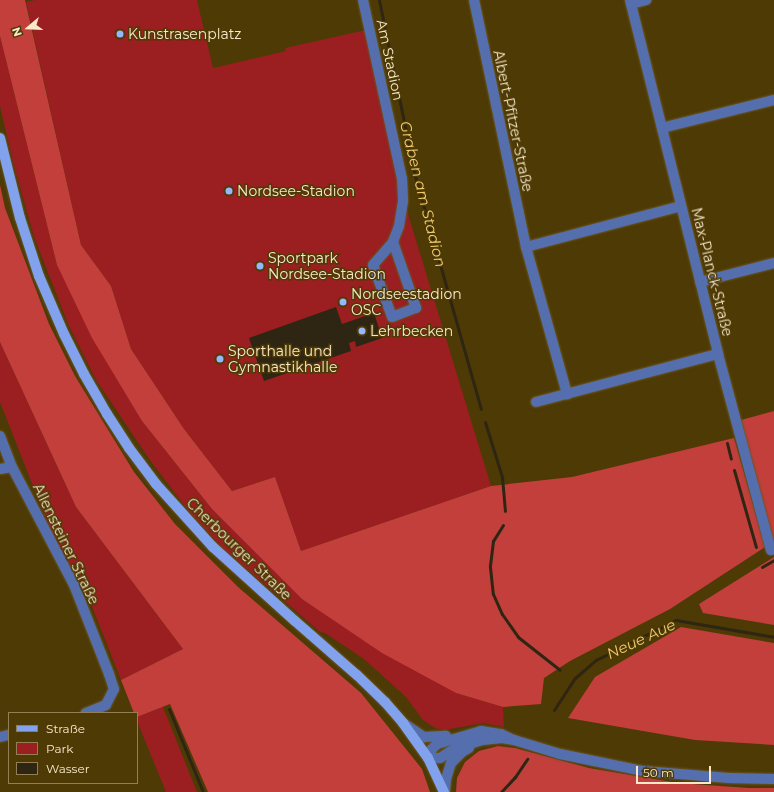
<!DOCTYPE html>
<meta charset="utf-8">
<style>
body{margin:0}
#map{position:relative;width:774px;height:792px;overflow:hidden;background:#4e3a05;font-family:Montserrat,sans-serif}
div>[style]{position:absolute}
.green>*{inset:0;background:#9b1e20}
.forest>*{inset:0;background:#c23f3b}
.water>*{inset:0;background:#2e2613}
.stream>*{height:3px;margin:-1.5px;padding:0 1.5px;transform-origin:1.5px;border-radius:1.5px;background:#2e2613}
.roads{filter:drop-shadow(0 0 1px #695625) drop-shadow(0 0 1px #695625)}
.minor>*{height:10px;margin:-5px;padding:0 5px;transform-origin:5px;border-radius:5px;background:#556fae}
.primary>*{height:10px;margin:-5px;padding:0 5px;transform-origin:5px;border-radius:5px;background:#82a2ed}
.dots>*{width:11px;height:11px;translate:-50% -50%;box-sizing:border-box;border:2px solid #4e3a05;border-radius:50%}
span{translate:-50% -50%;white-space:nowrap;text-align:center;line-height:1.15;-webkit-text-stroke:3px #4e3a05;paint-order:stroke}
.poi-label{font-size:14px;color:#f8e9ca}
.left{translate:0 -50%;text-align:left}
.street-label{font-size:14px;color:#f8e9ca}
.water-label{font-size:15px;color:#f4cc71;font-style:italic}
.legend{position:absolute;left:8px;top:712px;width:130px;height:72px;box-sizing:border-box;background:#4e3a05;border:1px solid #928054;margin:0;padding:5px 7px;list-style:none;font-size:12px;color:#f8e9ca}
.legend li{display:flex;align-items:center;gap:8px;height:20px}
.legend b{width:20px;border:1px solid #928054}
.north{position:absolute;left:8px;top:8px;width:40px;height:40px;-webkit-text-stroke:3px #4e3a05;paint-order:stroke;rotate:251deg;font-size:11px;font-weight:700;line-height:16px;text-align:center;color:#f8e9ca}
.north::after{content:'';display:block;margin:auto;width:14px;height:18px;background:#f8e9ca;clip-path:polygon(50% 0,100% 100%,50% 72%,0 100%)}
.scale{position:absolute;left:636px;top:766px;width:75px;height:18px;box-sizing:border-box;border:2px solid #f8e9ca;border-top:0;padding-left:5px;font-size:12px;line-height:14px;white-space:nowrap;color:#f8e9ca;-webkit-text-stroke:3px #4e3a05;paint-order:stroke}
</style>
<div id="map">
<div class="green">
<div style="clip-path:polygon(35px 0,197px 0,213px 68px,286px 51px,285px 48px,366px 30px,397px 178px,491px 486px,301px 551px,275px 477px,232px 491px,184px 429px,131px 349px,111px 286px,81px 245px,26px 2px)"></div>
<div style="clip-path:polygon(0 36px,57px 265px,142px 421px,212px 509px,302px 599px,456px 693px,503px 707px,504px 727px,483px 723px,445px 730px,435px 728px,423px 720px,406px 697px,364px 659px,325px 633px,320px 632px,224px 549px,191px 514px,152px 463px,96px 380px,68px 324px,34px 237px,14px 166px,0 106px)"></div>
<div style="clip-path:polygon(0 342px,76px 507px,183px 649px,121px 680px,87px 594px,51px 532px,0 402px)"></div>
<div style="clip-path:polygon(163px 707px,197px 792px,166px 792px,137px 721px,137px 717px)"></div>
</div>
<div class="forest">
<div style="clip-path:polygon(0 0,25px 0,81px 245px,111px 286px,131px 349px,184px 429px,232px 491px,275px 477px,301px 551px,491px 486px,572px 477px,734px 438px,765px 547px,670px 609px,570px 661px,544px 678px,541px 704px,503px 707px,456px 693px,382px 653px,302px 599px,212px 509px,142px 421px,92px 338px,57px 265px,0 36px)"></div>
<div style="clip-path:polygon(0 185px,5px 208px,49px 324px,75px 376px,134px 472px,175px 524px,238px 587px,361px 693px,422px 769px,430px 792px,208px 792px,170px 704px,137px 717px,137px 713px,134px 713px,121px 680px,183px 649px,76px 507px,0 342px)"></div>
<div style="clip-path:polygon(774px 411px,774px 543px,773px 543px,741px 420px)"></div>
<div style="clip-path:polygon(774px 557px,774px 625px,703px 613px,699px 604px)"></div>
<div style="clip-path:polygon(681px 627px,774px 643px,774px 745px,695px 740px,568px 718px,595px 677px)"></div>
<div style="clip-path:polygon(498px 746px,515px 748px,589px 768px,678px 783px,749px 788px,774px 788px,774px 792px,456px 792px,457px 778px,465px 762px,479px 751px)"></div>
</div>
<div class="water">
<div style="clip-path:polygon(336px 307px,342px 324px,374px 313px,382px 338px,356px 347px,355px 341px,349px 343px,351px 351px,264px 381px,249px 338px)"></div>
</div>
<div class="stream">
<div style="left:379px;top:0;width:180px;rotate:78.4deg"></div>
<div style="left:415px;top:176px;width:242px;rotate:74.2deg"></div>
<div style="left:485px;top:422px;width:58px;rotate:72.8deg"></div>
<div style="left:502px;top:477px;width:34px;rotate:85deg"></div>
<div style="left:727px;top:443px;width:16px;rotate:76deg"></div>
<div style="left:734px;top:470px;width:80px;rotate:74.1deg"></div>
<div style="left:503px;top:525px;width:19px;rotate:122deg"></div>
<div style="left:493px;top:541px;width:26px;rotate:97deg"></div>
<div style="left:490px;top:567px;width:27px;rotate:84deg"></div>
<div style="left:493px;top:594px;width:22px;rotate:66deg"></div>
<div style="left:502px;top:614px;width:28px;rotate:55deg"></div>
<div style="left:518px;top:637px;width:53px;rotate:38.2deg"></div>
<div style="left:762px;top:567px;width:14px;rotate:-30deg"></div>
<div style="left:169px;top:709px;width:90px;rotate:67.7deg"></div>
<div style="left:554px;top:710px;width:38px;rotate:-57deg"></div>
<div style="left:575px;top:678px;width:28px;rotate:-41deg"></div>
<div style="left:596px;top:660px;width:89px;rotate:-26.6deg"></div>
<div style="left:676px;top:620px;width:99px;rotate:9.8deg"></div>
<div style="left:501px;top:792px;width:21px;rotate:-47deg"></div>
<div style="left:515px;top:777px;width:22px;rotate:-56deg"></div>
</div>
<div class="roads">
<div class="minor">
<div style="left:363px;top:0;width:183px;rotate:77.7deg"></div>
<div style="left:402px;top:179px;width:22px;rotate:87deg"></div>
<div style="left:403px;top:201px;width:25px;rotate:99deg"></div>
<div style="left:399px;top:226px;width:17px;rotate:111deg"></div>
<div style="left:393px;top:242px;width:30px;rotate:131deg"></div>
<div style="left:373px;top:265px;width:55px;rotate:69.9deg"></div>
<div style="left:392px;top:317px;width:26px;rotate:-21deg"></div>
<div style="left:416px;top:308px;width:70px;rotate:-109.2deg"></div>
<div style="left:474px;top:0;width:252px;rotate:78.1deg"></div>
<div style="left:526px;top:247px;width:153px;rotate:74.4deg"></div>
<div style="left:630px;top:0;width:365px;rotate:76deg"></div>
<div style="left:718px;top:354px;width:203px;rotate:74.9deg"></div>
<div style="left:771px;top:550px;width:4px;rotate:-34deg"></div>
<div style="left:631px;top:4px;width:16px;rotate:-15deg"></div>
<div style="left:662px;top:128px;width:115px;rotate:-14deg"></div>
<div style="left:526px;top:247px;width:160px;rotate:-14.8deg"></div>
<div style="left:700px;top:282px;width:76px;rotate:-14.4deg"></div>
<div style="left:536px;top:402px;width:188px;rotate:-14.8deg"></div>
<div style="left:0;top:436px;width:33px;rotate:69deg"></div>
<div style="left:12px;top:467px;width:133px;rotate:62.3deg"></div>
<div style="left:74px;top:585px;width:96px;rotate:68.5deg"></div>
<div style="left:109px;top:674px;width:16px;rotate:72deg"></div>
<div style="left:114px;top:689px;width:18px;rotate:117deg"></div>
<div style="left:106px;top:705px;width:22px;rotate:158deg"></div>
<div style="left:0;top:469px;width:12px;rotate:-9deg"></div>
<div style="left:406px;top:725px;width:22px;rotate:34deg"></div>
<div style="left:424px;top:737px;width:22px;rotate:-3deg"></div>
<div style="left:0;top:737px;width:9px;rotate:-13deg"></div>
<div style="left:514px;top:740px;width:12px;rotate:-171deg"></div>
<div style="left:502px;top:738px;width:20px;rotate:174deg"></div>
<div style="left:482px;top:740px;width:29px;rotate:162deg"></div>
<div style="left:454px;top:749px;width:17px;rotate:147deg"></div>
<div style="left:440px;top:758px;width:12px;rotate:180deg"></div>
<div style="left:428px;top:758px;width:9px;rotate:-69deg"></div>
<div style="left:431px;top:750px;width:8px;rotate:-45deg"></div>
<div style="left:437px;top:744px;width:46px;rotate:-16.5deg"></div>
<div style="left:481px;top:731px;width:20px;rotate:9deg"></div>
<div style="left:501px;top:734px;width:14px;rotate:25deg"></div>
<div style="left:514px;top:740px;width:48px;rotate:16.9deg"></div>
<div style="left:560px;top:754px;width:85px;rotate:11.6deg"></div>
<div style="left:643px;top:771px;width:86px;rotate:4.7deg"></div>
<div style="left:729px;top:778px;width:45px;rotate:1.3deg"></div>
<div style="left:445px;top:792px;width:13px;rotate:-86deg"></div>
<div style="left:446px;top:779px;width:17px;rotate:-73deg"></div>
<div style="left:451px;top:763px;width:16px;rotate:-45deg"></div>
<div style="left:462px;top:752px;width:8px;rotate:-30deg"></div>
</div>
<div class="primary">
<div style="left:0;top:138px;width:82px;rotate:76deg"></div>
<div style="left:20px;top:218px;width:61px;rotate:71.9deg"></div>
<div style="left:39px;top:276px;width:63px;rotate:66.7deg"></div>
<div style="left:64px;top:334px;width:45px;rotate:63.4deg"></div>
<div style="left:84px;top:374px;width:46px;rotate:60.1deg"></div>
<div style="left:107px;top:414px;width:40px;rotate:57.1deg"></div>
<div style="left:129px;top:448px;width:45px;rotate:53.1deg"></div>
<div style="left:156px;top:484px;width:85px;rotate:47.9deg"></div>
<div style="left:213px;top:547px;width:110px;rotate:42.1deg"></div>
<div style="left:295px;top:621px;width:82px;rotate:41.1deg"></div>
<div style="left:357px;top:675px;width:39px;rotate:44deg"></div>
<div style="left:385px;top:702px;width:28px;rotate:49deg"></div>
<div style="left:403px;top:723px;width:43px;rotate:54.5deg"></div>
<div style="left:428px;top:758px;width:38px;rotate:65deg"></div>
</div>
</div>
<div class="dots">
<div style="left:120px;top:34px;background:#97b6fd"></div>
<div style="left:229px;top:191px;background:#97b6fd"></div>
<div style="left:260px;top:266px;background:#97b6fd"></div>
<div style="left:343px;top:302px;background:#97b6fd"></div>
<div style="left:362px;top:331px;background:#97b6fd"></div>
<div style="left:220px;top:359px;background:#97b6fd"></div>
</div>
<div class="poi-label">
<span class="left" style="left:128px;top:34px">Kunstrasenplatz</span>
<span class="left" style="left:237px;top:191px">Nordsee-Stadion</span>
<span class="left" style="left:268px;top:266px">Sportpark<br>Nordsee-Stadion</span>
<span class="left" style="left:351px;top:302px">Nordseestadion<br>OSC</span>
<span class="left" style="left:370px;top:331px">Lehrbecken</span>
<span class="left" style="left:228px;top:359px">Sporthalle und<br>Gymnastikhalle</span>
</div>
<div class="street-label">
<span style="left:390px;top:60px;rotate:78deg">Am Stadion</span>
<span style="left:513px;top:121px;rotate:78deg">Albert-Pfitzer-Straße</span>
<span style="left:712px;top:272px;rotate:76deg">Max-Planck-Straße</span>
<span style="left:66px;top:544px;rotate:64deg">Allensteiner Straße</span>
<span style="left:239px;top:549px;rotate:44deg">Cherbourger Straße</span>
</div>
<div class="water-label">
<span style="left:423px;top:194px;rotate:76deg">Graben am Stadion</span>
<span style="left:641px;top:639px;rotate:-25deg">Neue Aue</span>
</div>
<ul class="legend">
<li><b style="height:5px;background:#82a2ed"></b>Straße</li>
<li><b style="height:11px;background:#9b1e20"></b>Park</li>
<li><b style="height:11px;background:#2e2613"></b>Wasser</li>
</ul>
<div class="north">N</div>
<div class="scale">50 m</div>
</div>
